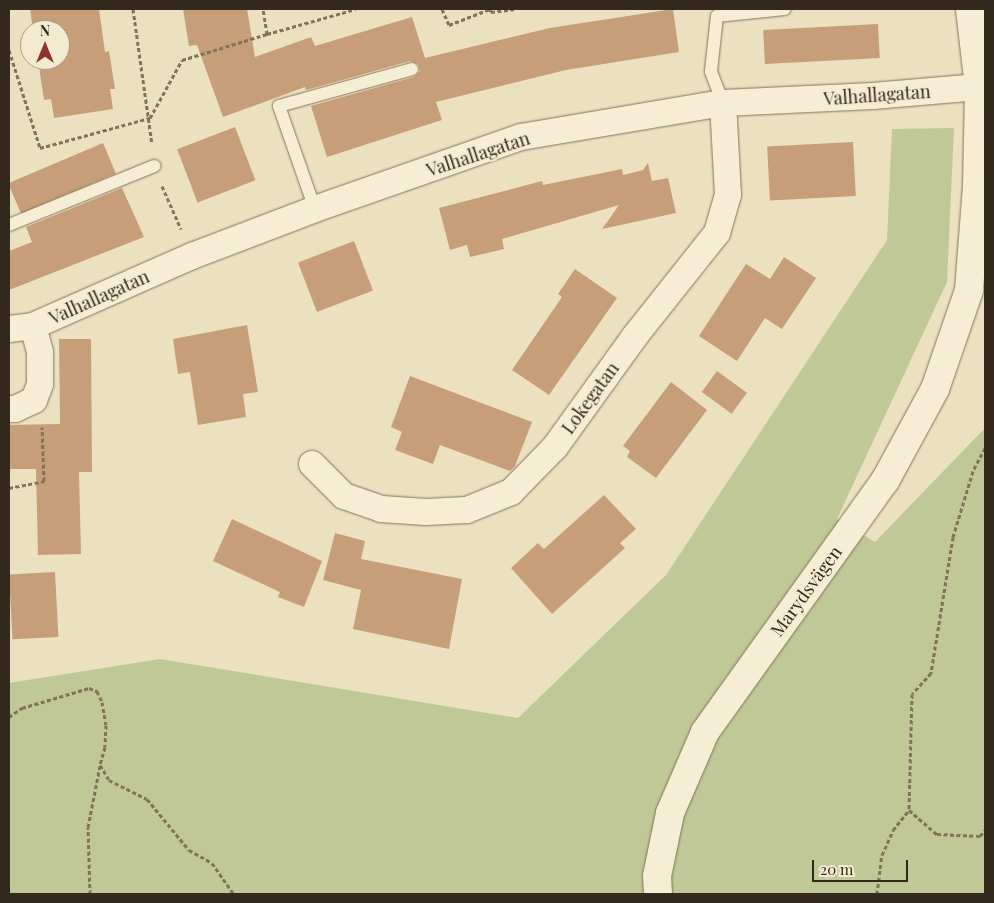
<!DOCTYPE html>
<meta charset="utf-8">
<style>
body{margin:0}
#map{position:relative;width:994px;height:903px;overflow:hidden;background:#ebe1c1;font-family:"Playfair Display",serif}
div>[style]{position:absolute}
.green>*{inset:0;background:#bfc896}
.building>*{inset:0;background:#c69e79;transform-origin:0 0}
.path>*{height:3px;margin-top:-1.5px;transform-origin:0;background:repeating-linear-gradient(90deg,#83725a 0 4px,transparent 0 6.5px)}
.roads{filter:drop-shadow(0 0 1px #83725a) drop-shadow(0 0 1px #83725a)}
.lane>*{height:12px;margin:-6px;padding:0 6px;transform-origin:6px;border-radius:6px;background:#f6eed4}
.street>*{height:26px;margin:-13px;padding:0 13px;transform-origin:13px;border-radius:13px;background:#f6eed4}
.secondary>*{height:28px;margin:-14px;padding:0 14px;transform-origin:14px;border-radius:14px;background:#f6eed4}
span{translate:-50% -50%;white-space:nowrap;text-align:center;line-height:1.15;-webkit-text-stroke:4px #f3ebd0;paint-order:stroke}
.street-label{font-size:18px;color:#34291d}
.frame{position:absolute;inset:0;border:10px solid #34291d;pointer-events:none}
.north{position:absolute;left:20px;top:20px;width:50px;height:50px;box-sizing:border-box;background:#f3ebd0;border:1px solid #a79d88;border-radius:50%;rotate:0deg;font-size:14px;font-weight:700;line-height:20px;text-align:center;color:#34291d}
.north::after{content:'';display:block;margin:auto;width:18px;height:22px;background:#8e332e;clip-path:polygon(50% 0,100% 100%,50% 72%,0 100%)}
.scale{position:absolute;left:812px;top:860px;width:96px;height:22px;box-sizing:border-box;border:2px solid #34291d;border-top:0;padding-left:6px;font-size:15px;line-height:18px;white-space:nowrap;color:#34291d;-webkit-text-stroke:4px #f3ebd0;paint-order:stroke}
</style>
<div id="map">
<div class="green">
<div style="clip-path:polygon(954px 128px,947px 282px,837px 519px,875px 542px,985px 428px,985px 894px,9px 894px,9px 683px,160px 659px,518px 718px,666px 575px,887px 240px,892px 129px)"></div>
</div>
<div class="building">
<div style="clip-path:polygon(30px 9px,99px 9px,105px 52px,109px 51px,115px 89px,110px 89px,113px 109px,54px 118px,51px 99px,44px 100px,38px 60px,60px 60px,60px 30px,33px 30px)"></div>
<div style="clip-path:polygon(183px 9px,247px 9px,255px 57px,311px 37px,315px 46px,412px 17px,425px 58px,550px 28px,673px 9px,679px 52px,566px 70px,436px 102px,442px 120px,327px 157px,311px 106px,414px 77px,420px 71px,418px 64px,410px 61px,306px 90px,305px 87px,223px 117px,197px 45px,189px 46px)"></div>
<div style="left:878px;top:24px;width:34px;height:115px;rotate:87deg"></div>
<div style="left:235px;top:127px;width:57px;height:62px;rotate:69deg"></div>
<div style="left:853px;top:142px;width:54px;height:86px;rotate:87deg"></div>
<div style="left:103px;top:143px;width:33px;height:103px;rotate:67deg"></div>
<div style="clip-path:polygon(648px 163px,652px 181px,668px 178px,676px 213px,602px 229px,619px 205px,502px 239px,504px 249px,470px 257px,467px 245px,450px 250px,439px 208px,542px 181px,543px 185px,622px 169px,623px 175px,643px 170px)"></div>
<div style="clip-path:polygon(122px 188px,144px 237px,9px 290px,9px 251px,32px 242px,26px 227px)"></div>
<div style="left:354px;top:241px;width:53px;height:60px;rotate:69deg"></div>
<div style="clip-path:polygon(784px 257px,816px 278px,782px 329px,765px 318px,737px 361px,699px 336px,746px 264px,770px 279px)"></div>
<div style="clip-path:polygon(575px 269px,617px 298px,549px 395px,512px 370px,562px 297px,558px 294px)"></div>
<div style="clip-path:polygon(247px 325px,258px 392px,243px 394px,246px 417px,198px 425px,190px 372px,178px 374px,173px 339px)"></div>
<div style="clip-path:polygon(59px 339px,91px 339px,92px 472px,79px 472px,81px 554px,38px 555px,36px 469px,9px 469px,9px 425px,60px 424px)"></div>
<div style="left:717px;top:371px;width:37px;height:26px;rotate:36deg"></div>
<div style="clip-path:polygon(410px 376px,532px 422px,515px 466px,510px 471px,440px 445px,433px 464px,395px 450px,402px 432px,391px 427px)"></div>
<div style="clip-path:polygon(671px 382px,707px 410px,656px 478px,627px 457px,630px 451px,623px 446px)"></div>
<div style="clip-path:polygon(604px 495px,636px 529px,620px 543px,625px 548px,552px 614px,511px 568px,538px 543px,544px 549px)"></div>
<div style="clip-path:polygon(232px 519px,322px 561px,304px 607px,278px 597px,280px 592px,213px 561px)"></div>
<div style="clip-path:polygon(335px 533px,365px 541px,361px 559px,462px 579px,449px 649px,353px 629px,361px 590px,323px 580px)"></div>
<div style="left:55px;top:572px;width:65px;height:46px;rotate:87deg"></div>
</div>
<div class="path">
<div style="left:133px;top:9px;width:136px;rotate:82deg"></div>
<div style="left:442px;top:9px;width:17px;rotate:66deg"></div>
<div style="left:449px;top:25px;width:44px;rotate:-21.3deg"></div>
<div style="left:490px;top:9px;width:3px;rotate:72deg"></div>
<div style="left:491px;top:12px;width:24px;rotate:-7deg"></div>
<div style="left:267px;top:34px;width:92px;rotate:-15.7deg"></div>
<div style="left:9px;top:50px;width:103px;rotate:72.4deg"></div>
<div style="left:40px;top:148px;width:114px;rotate:-15.3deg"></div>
<div style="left:150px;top:118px;width:66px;rotate:-61.1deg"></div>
<div style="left:182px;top:60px;width:89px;rotate:-17deg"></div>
<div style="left:267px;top:34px;width:25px;rotate:-99deg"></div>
<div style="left:162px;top:186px;width:47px;rotate:66.2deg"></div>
<div style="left:985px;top:448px;width:26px;rotate:118deg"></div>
<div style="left:973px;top:471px;width:69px;rotate:106.9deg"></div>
<div style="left:953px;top:537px;width:138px;rotate:99.2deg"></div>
<div style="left:931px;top:673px;width:28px;rotate:132deg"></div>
<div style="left:912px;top:694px;width:116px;rotate:91.5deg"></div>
<div style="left:909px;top:810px;width:37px;rotate:41deg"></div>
<div style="left:937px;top:834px;width:43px;rotate:2.7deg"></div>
<div style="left:980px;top:836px;width:8px;rotate:-50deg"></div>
<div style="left:9px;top:488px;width:36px;rotate:-11deg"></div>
<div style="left:44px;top:481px;width:54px;rotate:-92.1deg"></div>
<div style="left:9px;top:717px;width:16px;rotate:-35deg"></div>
<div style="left:22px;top:708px;width:70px;rotate:-16.6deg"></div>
<div style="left:89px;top:688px;width:9px;rotate:21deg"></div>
<div style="left:97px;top:691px;width:12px;rotate:66deg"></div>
<div style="left:102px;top:702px;width:23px;rotate:80deg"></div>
<div style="left:106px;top:725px;width:22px;rotate:93deg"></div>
<div style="left:105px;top:747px;width:19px;rotate:106deg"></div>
<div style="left:100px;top:765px;width:17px;rotate:59deg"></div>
<div style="left:109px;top:780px;width:42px;rotate:26.6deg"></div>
<div style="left:147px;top:799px;width:66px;rotate:50.5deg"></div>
<div style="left:189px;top:850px;width:26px;rotate:29deg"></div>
<div style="left:212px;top:863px;width:38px;rotate:55deg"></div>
<div style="left:90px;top:894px;width:67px;rotate:-91.7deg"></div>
<div style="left:88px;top:827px;width:62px;rotate:-78.9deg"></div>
<div style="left:877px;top:894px;width:39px;rotate:-83deg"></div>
<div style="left:882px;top:855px;width:27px;rotate:-66deg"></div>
<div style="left:893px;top:830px;width:26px;rotate:-51deg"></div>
</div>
<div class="roads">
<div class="lane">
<div style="left:723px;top:103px;width:34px;rotate:-111deg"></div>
<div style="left:711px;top:71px;width:55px;rotate:-83.8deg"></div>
<div style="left:717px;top:16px;width:68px;rotate:-5.9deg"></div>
<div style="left:315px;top:209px;width:109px;rotate:-109.3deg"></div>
<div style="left:279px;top:106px;width:138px;rotate:-15.5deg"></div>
<div style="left:9px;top:225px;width:157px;rotate:-22.1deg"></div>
</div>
<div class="street">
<div style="left:9px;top:329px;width:24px;rotate:-7deg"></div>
<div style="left:33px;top:326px;width:174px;rotate:-23.8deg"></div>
<div style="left:192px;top:256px;width:132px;rotate:-20.9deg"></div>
<div style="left:315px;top:209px;width:218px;rotate:-19.3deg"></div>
<div style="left:521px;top:137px;width:205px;rotate:-9.6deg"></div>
<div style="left:723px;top:103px;width:150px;rotate:-2.7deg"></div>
<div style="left:873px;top:96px;width:106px;rotate:-4.9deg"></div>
<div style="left:9px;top:409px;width:6px"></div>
<div style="left:15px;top:409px;width:21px;rotate:-25deg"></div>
<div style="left:34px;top:400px;width:17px;rotate:-69deg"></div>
<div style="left:40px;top:384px;width:32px;rotate:-90deg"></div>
<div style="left:40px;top:352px;width:27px;rotate:-105deg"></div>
<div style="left:312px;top:464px;width:45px;rotate:45deg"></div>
<div style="left:344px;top:496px;width:39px;rotate:19deg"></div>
<div style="left:381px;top:509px;width:45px;rotate:3.8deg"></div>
<div style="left:426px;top:512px;width:41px;rotate:-2.8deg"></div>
<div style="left:467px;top:510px;width:48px;rotate:-22.2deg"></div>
<div style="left:511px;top:492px;width:63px;rotate:-45.6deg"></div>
<div style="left:555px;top:447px;width:137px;rotate:-54.2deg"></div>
<div style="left:635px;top:336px;width:132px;rotate:-51.5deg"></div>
<div style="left:717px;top:233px;width:40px;rotate:-74deg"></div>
<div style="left:728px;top:195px;width:92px;rotate:-93.1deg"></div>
</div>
<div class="secondary">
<div style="left:658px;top:894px;width:18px;rotate:-93deg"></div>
<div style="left:657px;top:876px;width:64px;rotate:-78.3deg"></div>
<div style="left:670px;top:813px;width:88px;rotate:-66.6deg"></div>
<div style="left:705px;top:732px;width:309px;rotate:-54.4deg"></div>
<div style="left:885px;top:481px;width:105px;rotate:-61.5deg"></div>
<div style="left:935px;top:389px;width:105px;rotate:-71deg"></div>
<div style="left:969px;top:290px;width:104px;rotate:-85.6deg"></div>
<div style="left:977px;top:186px;width:99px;rotate:-88.8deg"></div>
<div style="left:979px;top:87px;width:79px;rotate:-96.6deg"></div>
</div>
</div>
<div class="street-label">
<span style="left:877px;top:95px;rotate:-4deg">Valhallagatan</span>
<span style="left:478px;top:154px;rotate:-18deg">Valhallagatan</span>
<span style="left:99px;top:297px;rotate:-24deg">Valhallagatan</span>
<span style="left:590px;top:398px;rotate:-54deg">Lokegatan</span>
<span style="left:806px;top:591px;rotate:-54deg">Marydsvägen</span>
</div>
<div class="frame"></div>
<div class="north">N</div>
<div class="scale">20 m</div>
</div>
